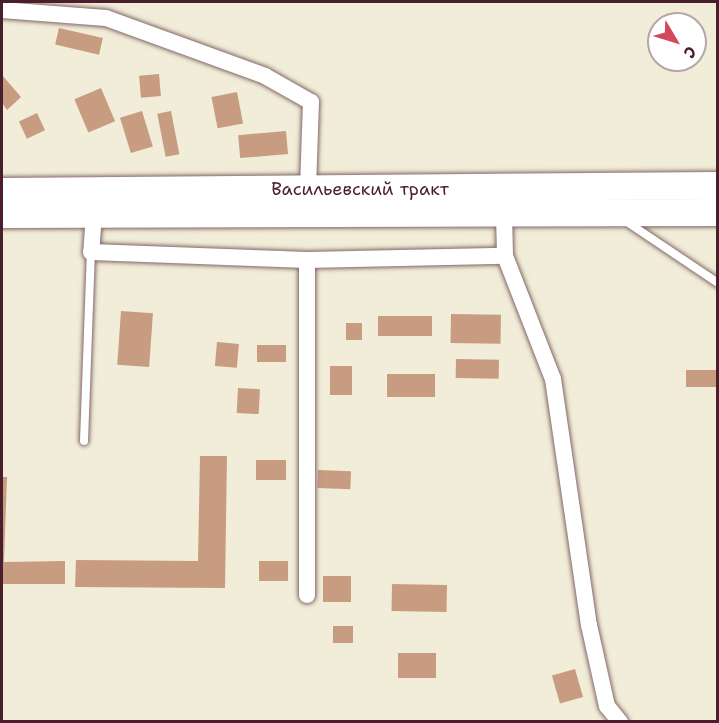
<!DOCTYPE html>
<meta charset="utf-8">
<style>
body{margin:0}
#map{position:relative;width:719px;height:723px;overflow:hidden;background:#f1edd8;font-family:"Shantell Sans",sans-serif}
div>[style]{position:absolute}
.building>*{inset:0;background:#c89c80;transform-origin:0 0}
.roads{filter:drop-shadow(0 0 2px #846768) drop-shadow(0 0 2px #846768)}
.service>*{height:8px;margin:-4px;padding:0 4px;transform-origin:4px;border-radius:4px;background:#fff}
.minor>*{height:16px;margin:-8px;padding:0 8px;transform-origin:8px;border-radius:8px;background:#fff}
.primary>*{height:27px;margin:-13.5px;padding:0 13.5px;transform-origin:13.5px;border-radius:13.5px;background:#fff}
span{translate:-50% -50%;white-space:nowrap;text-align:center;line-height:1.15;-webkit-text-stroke:4.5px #fff;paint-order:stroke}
.street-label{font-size:18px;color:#4a1f2b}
.frame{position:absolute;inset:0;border:3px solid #4a1f2b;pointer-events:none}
.north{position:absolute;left:647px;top:12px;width:60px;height:60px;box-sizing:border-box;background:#fff;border:2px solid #b7a5aa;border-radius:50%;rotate:128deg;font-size:16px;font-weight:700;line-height:24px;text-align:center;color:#4a1f2b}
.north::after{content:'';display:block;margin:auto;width:21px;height:27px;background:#d1495b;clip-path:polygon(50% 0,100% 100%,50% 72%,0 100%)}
</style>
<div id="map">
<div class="building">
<div style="left:59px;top:28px;width:45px;height:17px;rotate:13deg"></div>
<div style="left:159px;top:74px;width:22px;height:20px;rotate:85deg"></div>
<div style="clip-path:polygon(2px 75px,21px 97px,7px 110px,2px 103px)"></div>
<div style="left:101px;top:88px;width:36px;height:29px;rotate:67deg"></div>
<div style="left:237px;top:92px;width:32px;height:26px;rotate:79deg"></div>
<div style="left:142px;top:111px;width:37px;height:23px;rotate:73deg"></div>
<div style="left:171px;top:111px;width:44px;height:14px;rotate:79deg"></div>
<div style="left:37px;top:113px;width:19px;height:20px;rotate:65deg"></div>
<div style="left:286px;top:131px;width:23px;height:48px;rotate:85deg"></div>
<div style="left:121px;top:311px;width:32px;height:54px;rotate:4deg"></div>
<div style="left:451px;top:314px;width:50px;height:29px;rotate:1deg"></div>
<div style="left:378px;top:316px;width:54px;height:20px"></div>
<div style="left:346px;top:323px;width:16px;height:17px"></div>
<div style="left:217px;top:342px;width:22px;height:24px;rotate:5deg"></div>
<div style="left:257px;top:345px;width:29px;height:17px"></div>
<div style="left:456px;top:359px;width:43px;height:19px;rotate:1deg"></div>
<div style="left:330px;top:366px;width:22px;height:29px"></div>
<div style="left:686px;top:370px;width:32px;height:17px"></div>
<div style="left:387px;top:374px;width:48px;height:23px"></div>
<div style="left:238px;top:388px;width:22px;height:25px;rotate:3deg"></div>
<div style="clip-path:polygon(200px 456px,227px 456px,225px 588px,75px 587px,76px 560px,198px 561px)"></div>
<div style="left:256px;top:460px;width:30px;height:20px"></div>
<div style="left:318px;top:470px;width:33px;height:18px;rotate:2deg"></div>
<div style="clip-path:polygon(2px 477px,7px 477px,4px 562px,65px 561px,65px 584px,2px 584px)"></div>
<div style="left:288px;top:561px;width:20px;height:29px;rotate:90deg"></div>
<div style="left:323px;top:576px;width:28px;height:26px"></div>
<div style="left:392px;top:584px;width:55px;height:27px;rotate:1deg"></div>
<div style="left:333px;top:626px;width:20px;height:17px"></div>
<div style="left:398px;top:653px;width:38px;height:25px"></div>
<div style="left:575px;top:669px;width:29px;height:24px;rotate:74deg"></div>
</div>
<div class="roads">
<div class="service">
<div style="left:624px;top:220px;width:113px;rotate:33.8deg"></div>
<div style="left:84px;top:441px;width:189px;rotate:-87.9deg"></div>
</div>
<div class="minor">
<div style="left:2px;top:10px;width:104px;rotate:4.4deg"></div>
<div style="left:106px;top:18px;width:169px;rotate:20deg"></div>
<div style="left:265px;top:76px;width:53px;rotate:29.5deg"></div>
<div style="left:311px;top:102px;width:87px;rotate:92deg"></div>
<div style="left:94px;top:213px;width:39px;rotate:94deg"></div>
<div style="left:91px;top:252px;width:216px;rotate:2.1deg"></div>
<div style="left:307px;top:260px;width:198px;rotate:-1.2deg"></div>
<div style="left:504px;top:214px;width:42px;rotate:88.6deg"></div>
<div style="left:505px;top:256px;width:132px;rotate:68.7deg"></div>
<div style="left:553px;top:379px;width:249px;rotate:81.7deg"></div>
<div style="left:589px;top:625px;width:83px;rotate:77.5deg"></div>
<div style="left:607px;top:706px;width:21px;rotate:51deg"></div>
<div style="left:307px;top:260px;width:335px;rotate:90deg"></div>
</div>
<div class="primary">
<div style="left:2px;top:191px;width:716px;rotate:-0.48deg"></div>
<div style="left:2px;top:214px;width:716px;rotate:-0.16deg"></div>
</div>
</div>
<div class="street-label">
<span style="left:360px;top:189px">Васильевский тракт</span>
</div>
<div class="frame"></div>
<div class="north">С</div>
</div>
